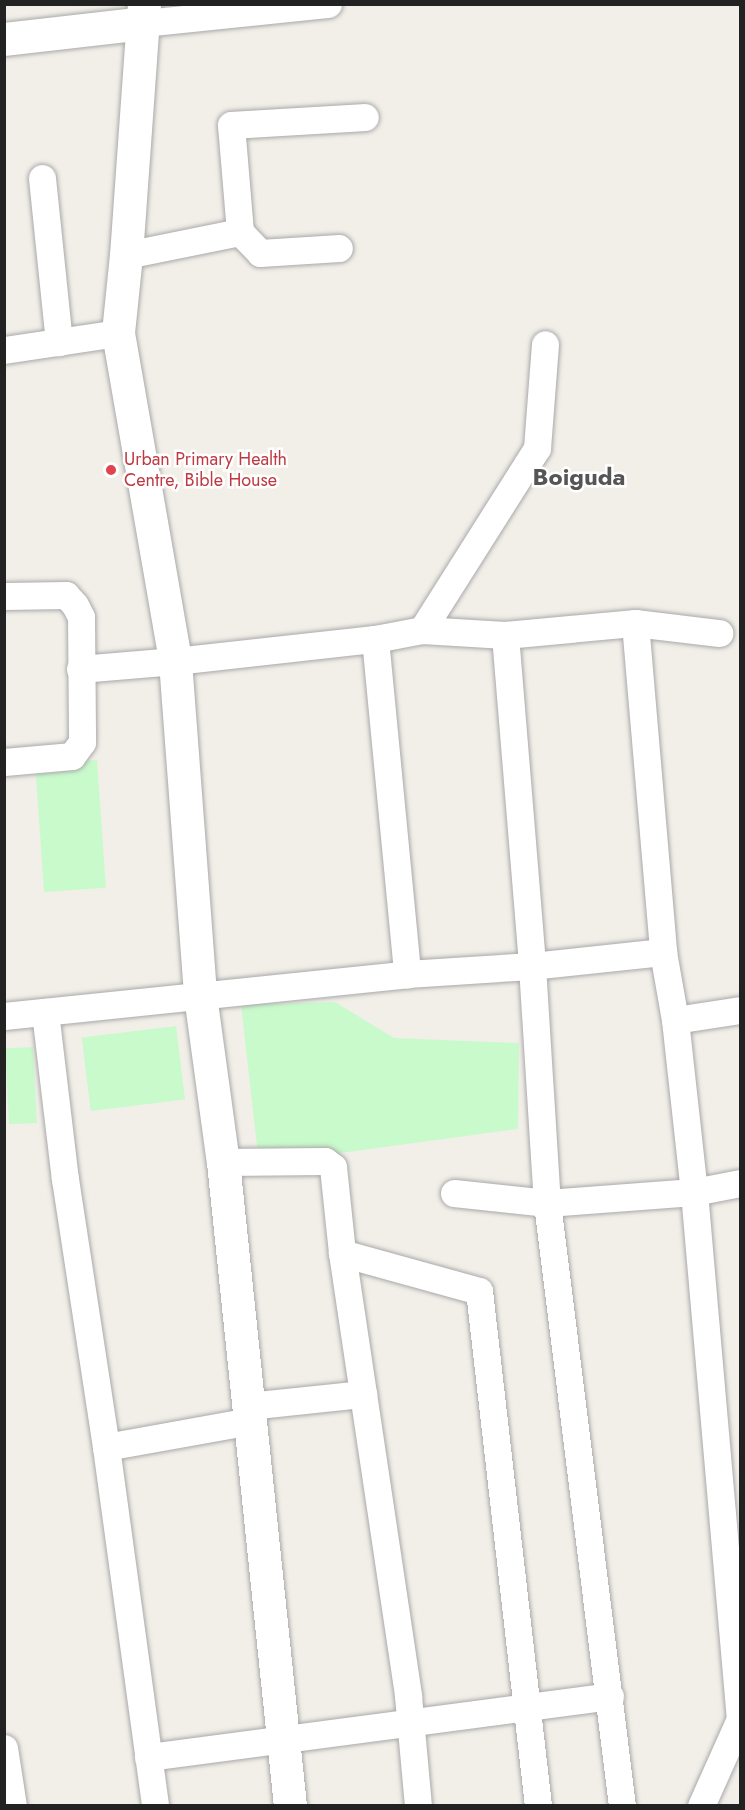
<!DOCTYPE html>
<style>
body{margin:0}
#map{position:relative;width:745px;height:1810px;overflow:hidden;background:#f2efe9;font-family:Jost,sans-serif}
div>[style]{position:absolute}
.park>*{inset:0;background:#c8facc;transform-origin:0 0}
.roads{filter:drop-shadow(0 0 2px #a9a9a9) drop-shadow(0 0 2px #a9a9a9)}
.minor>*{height:27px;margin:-13.5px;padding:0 13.5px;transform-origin:13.5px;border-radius:13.5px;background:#fff}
.tertiary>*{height:33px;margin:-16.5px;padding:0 16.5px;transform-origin:16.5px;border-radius:16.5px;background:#fff}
.dots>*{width:16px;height:16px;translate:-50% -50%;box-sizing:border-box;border:3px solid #fff;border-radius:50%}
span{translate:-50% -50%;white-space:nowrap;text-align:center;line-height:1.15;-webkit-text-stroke:5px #fff;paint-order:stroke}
.health-label{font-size:18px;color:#be3a42}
.left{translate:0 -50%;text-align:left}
.district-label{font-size:24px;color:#555;font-weight:700}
.frame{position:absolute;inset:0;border:6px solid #222;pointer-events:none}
</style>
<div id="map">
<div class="park">
<div style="left:97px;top:760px;width:128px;height:62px;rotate:86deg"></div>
<div style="clip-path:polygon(335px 1002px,394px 1038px,519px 1043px,518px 1129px,259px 1164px,241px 1005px)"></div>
<div style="left:176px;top:1026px;width:74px;height:95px;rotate:83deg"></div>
<div style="left:33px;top:1047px;width:76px;height:28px;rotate:87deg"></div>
</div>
<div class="roads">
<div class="minor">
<div style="left:144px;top:23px;width:185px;rotate:-5.9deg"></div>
<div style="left:42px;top:178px;width:165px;rotate:84.1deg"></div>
<div style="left:240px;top:232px;width:107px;rotate:-94.8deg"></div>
<div style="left:231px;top:125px;width:134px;rotate:-3.4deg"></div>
<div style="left:126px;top:255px;width:116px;rotate:-11.4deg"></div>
<div style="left:240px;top:232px;width:29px;rotate:46deg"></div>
<div style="left:260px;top:253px;width:79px;rotate:-3.6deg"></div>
<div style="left:4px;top:350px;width:115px;rotate:-8.5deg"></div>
<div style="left:4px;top:596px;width:62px;rotate:-0.9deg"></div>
<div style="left:66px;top:595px;width:13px;rotate:48deg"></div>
<div style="left:75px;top:605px;width:13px;rotate:63deg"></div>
<div style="left:81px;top:617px;width:125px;rotate:89.5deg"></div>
<div style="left:82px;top:742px;width:17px;rotate:126deg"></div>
<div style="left:72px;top:756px;width:68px;rotate:175deg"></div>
<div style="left:635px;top:623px;width:330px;rotate:85.1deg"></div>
<div style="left:663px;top:952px;width:69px;rotate:80deg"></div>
<div style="left:675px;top:1020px;width:173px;rotate:83.7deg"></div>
<div style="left:694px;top:1192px;width:530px;rotate:85.02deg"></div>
<div style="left:422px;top:630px;width:215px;rotate:-57.7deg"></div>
<div style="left:537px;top:448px;width:104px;rotate:-85.6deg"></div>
<div style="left:505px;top:635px;width:332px;rotate:85.3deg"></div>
<div style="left:532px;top:966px;width:237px;rotate:86.4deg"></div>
<div style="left:547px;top:1203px;width:608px;rotate:82.91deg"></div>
<div style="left:375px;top:639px;width:337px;rotate:84.5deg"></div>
<div style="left:80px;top:669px;width:95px;rotate:-4.8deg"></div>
<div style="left:175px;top:661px;width:201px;rotate:-6.3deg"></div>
<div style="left:375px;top:639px;width:48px;rotate:-10.8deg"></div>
<div style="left:422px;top:630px;width:83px;rotate:3.4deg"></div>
<div style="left:505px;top:635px;width:131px;rotate:-5.3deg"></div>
<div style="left:635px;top:623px;width:85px;rotate:6.8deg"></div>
<div style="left:45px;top:1012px;width:168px;rotate:83.2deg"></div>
<div style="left:65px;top:1179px;width:271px;rotate:81.3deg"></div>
<div style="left:106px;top:1447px;width:362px;rotate:82.2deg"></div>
<div style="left:4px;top:1016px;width:405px;rotate:-5.9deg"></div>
<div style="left:407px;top:974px;width:125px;rotate:-3.7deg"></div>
<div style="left:532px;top:966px;width:132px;rotate:-6.1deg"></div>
<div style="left:675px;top:1020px;width:66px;rotate:-8.7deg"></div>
<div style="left:223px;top:1162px;width:102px;rotate:-0.6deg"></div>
<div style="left:325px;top:1161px;width:10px;rotate:37deg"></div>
<div style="left:333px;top:1167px;width:86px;rotate:84deg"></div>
<div style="left:342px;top:1253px;width:448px;rotate:81.5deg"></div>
<div style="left:408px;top:1696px;width:110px;rotate:84.8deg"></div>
<div style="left:454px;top:1193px;width:94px;rotate:6.1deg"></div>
<div style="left:547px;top:1203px;width:147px;rotate:-4.3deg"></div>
<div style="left:694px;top:1192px;width:47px;rotate:-11.1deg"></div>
<div style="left:342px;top:1253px;width:142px;rotate:15.5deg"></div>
<div style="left:479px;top:1291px;width:518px;rotate:83.46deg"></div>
<div style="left:248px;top:1406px;width:116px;rotate:-6deg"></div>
<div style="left:106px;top:1447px;width:146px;rotate:-10.2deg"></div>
<div style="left:4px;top:1748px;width:59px;rotate:81.2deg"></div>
<div style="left:148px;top:1757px;width:466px;rotate:-7.5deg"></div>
<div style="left:701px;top:1806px;width:95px;rotate:-65.9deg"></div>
</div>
<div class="tertiary">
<div style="left:144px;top:4px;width:252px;rotate:94.1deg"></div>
<div style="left:126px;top:255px;width:78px;rotate:95.9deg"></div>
<div style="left:118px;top:333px;width:333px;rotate:80.1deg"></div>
<div style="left:175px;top:661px;width:335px;rotate:85.7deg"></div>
<div style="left:200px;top:995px;width:169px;rotate:82.2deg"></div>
<div style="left:223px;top:1162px;width:647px;rotate:84.06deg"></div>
<div style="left:4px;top:39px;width:141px;rotate:-6.5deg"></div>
</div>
</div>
<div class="dots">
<div style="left:111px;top:470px;background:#e0444e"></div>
</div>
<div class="health-label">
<span class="left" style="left:124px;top:470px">Urban Primary Health<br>Centre, Bible House</span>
</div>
<div class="district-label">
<span style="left:579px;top:477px">Boiguda</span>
</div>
<div class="frame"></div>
</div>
